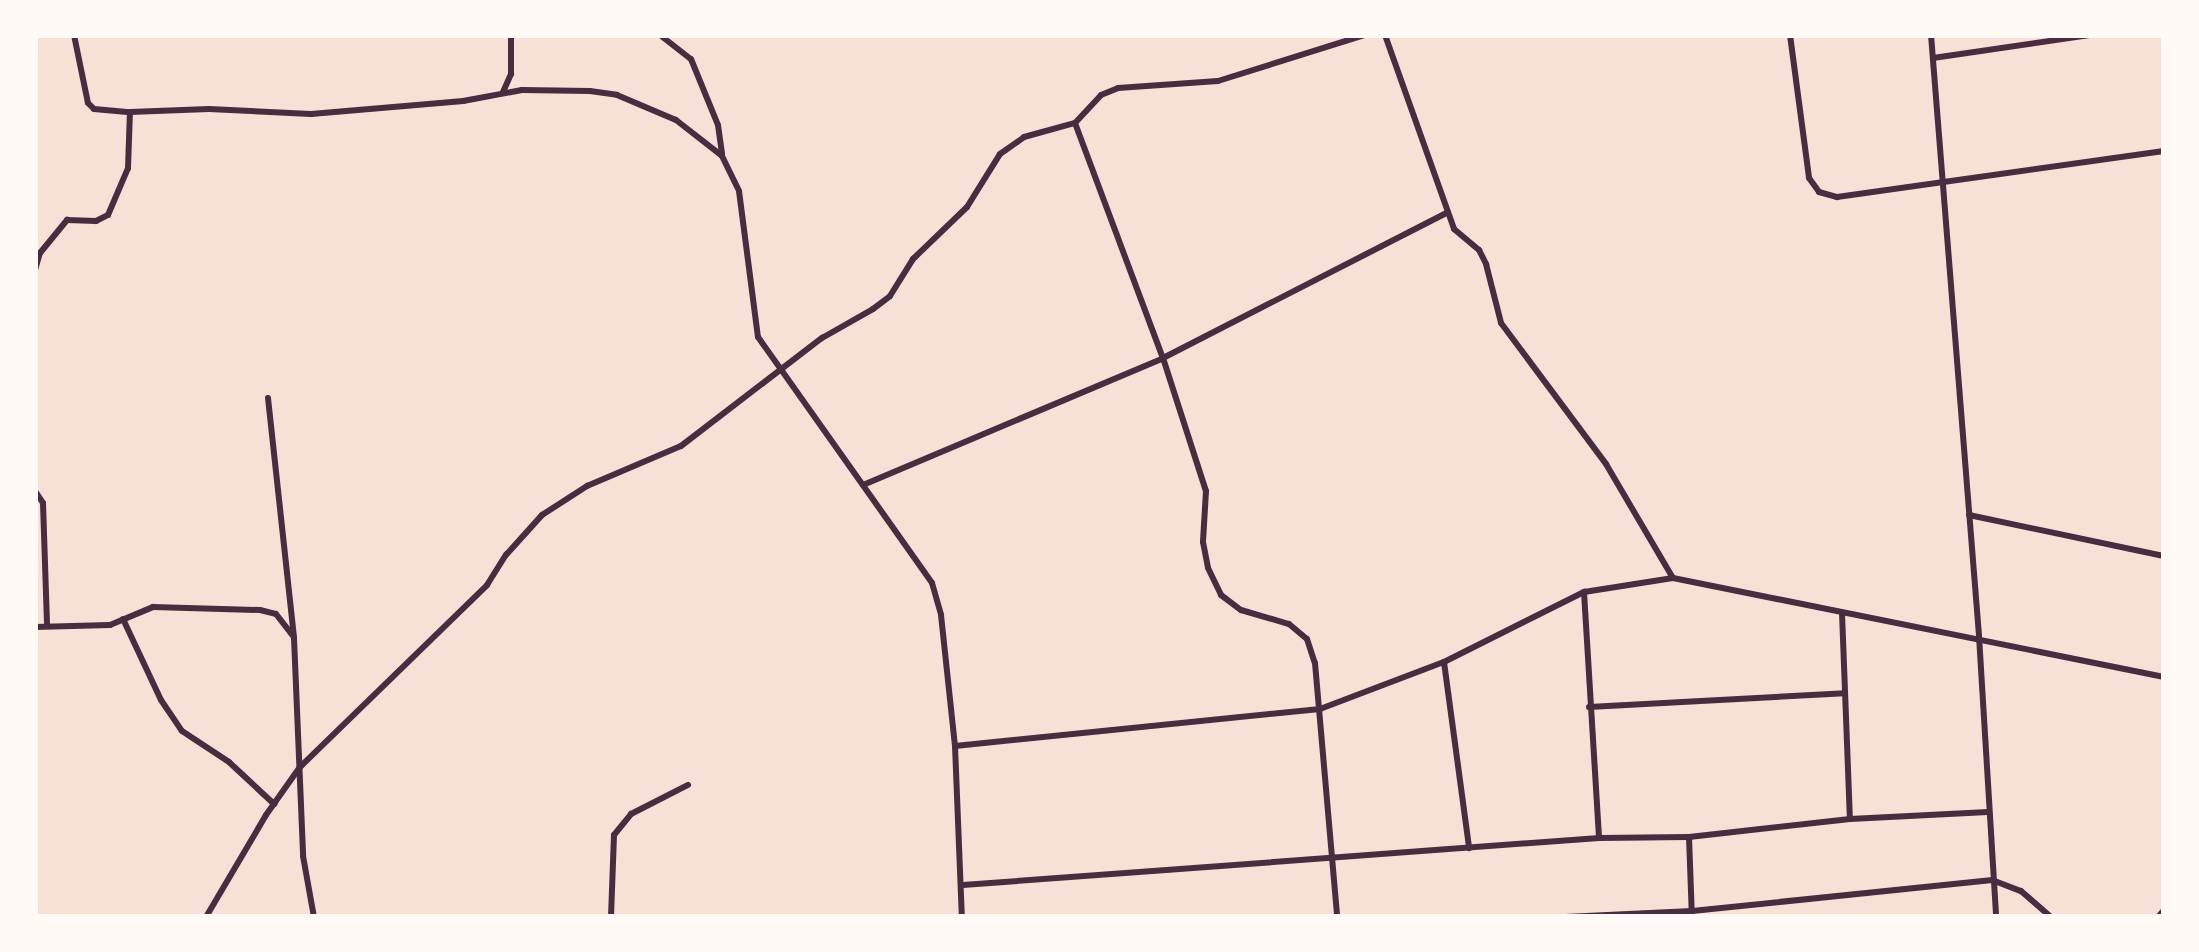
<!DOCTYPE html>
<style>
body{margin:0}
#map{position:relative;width:2199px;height:952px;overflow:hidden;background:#f7e1d7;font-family:Helvetica,sans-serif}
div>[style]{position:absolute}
.minor>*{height:6px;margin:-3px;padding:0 3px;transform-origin:3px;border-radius:3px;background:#4a2c40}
span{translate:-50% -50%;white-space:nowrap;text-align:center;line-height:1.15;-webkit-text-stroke:8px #fffaf5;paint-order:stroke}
.frame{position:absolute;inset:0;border:38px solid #fffaf5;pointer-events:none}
</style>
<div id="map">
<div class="minor">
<div style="left:74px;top:35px;width:69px;rotate:78.4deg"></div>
<div style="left:88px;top:103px;width:8px;rotate:45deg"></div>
<div style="left:94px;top:109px;width:36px;rotate:5deg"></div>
<div style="left:660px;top:35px;width:39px;rotate:38deg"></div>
<div style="left:691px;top:59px;width:71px;rotate:67.8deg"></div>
<div style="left:718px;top:125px;width:29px;rotate:82deg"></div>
<div style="left:1385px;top:35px;width:206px;rotate:70.4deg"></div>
<div style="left:1454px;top:229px;width:33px;rotate:40deg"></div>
<div style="left:1479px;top:250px;width:16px;rotate:63deg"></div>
<div style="left:1486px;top:264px;width:61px;rotate:75.7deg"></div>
<div style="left:1501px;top:323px;width:176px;rotate:53.3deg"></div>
<div style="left:1606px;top:464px;width:132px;rotate:59.6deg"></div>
<div style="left:1790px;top:35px;width:144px;rotate:82.4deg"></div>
<div style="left:1809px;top:178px;width:17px;rotate:54deg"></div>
<div style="left:1819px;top:192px;width:19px;rotate:16deg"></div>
<div style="left:1837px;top:197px;width:330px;rotate:-8deg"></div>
<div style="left:1931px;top:35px;width:603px;rotate:85.43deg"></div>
<div style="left:1979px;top:636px;width:282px;rotate:86.5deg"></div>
<div style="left:1933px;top:58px;width:160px;rotate:-8.3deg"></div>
<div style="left:503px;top:92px;width:20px;rotate:-66deg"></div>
<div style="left:511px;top:74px;width:39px;rotate:-90deg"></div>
<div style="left:1075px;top:123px;width:251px;rotate:69.5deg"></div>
<div style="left:1163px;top:358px;width:140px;rotate:72.1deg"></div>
<div style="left:1206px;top:491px;width:51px;rotate:93.4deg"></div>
<div style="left:1203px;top:542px;width:26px;rotate:79deg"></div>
<div style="left:1208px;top:568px;width:30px;rotate:64deg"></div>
<div style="left:1221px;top:595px;width:25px;rotate:37deg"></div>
<div style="left:1241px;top:610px;width:50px;rotate:16.3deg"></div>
<div style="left:1289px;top:624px;width:23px;rotate:40deg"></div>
<div style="left:1307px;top:639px;width:25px;rotate:72deg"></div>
<div style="left:1315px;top:663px;width:255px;rotate:85deg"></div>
<div style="left:35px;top:361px;width:91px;rotate:-90deg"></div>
<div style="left:35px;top:270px;width:18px;rotate:-74deg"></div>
<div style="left:40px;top:253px;width:43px;rotate:-50.7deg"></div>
<div style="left:67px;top:220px;width:29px;rotate:2deg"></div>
<div style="left:96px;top:221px;width:13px;rotate:-27deg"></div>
<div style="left:108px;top:215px;width:51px;rotate:-66.9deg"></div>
<div style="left:128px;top:168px;width:56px;rotate:-88deg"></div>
<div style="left:130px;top:112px;width:79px;rotate:-2.2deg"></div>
<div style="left:209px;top:109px;width:102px;rotate:2.8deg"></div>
<div style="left:311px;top:114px;width:153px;rotate:-4.9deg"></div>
<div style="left:463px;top:101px;width:60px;rotate:-10.6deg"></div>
<div style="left:522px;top:90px;width:68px;rotate:0.8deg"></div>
<div style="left:590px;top:91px;width:27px;rotate:8deg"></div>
<div style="left:617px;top:95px;width:64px;rotate:23deg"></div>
<div style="left:676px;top:120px;width:58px;rotate:38deg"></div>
<div style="left:722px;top:156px;width:39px;rotate:64deg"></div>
<div style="left:739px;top:191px;width:147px;rotate:82.6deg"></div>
<div style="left:758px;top:337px;width:301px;rotate:54.7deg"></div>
<div style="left:932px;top:583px;width:33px;rotate:74deg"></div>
<div style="left:941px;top:615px;width:132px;rotate:83.9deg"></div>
<div style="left:955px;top:746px;width:171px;rotate:87.7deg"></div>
<div style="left:268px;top:398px;width:241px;rotate:83.8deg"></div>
<div style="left:294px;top:638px;width:218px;rotate:87.6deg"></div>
<div style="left:303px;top:856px;width:62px;rotate:79.8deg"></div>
<div style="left:863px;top:485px;width:326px;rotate:-22.9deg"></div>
<div style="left:1163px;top:358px;width:320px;rotate:-27.1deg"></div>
<div style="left:35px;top:491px;width:14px;rotate:56deg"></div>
<div style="left:43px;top:503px;width:123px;rotate:88.1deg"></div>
<div style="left:1969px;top:515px;width:199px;rotate:11.9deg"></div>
<div style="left:1584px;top:592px;width:246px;rotate:86.5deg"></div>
<div style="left:1842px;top:613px;width:206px;rotate:87.8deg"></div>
<div style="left:123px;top:619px;width:89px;rotate:64.9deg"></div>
<div style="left:161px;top:700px;width:37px;rotate:56deg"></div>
<div style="left:182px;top:731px;width:56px;rotate:33.4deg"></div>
<div style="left:229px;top:762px;width:62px;rotate:43deg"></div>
<div style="left:35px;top:627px;width:75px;rotate:-1.5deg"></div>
<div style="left:110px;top:625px;width:47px;rotate:-22.7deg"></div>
<div style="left:153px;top:607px;width:107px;rotate:1.6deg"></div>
<div style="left:260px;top:610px;width:16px;rotate:14deg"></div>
<div style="left:276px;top:614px;width:28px;rotate:52deg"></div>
<div style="left:1444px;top:662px;width:188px;rotate:82.3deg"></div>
<div style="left:1589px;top:707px;width:256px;rotate:-3.1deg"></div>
<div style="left:955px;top:746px;width:367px;rotate:-5.8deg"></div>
<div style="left:1320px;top:709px;width:133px;rotate:-20.8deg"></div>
<div style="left:1444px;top:662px;width:157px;rotate:-26.6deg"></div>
<div style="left:1584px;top:592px;width:90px;rotate:-8.9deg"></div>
<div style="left:1673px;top:578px;width:501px;rotate:11.4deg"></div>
<div style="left:1689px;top:837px;width:80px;rotate:87.9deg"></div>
<div style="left:963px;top:885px;width:638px;rotate:-4.23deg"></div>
<div style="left:1599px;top:838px;width:90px;rotate:-0.6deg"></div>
<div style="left:1689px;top:837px;width:162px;rotate:-6.4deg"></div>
<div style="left:1850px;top:819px;width:138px;rotate:-2.9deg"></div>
<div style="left:206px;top:917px;width:118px;rotate:-59.5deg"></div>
<div style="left:266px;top:815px;width:59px;rotate:-54.7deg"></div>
<div style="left:300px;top:767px;width:261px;rotate:-44.2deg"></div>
<div style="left:487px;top:585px;width:36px;rotate:-58deg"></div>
<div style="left:506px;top:555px;width:54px;rotate:-48deg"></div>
<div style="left:542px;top:515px;width:54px;rotate:-32.8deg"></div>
<div style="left:587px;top:486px;width:102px;rotate:-23.1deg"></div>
<div style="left:681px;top:446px;width:178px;rotate:-37.5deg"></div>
<div style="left:822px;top:338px;width:59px;rotate:-29.6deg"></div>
<div style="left:873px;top:309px;width:21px;rotate:-37deg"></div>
<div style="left:890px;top:296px;width:44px;rotate:-58.1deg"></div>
<div style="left:913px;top:259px;width:75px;rotate:-43.9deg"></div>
<div style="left:967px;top:207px;width:62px;rotate:-58.1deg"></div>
<div style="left:1000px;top:154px;width:29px;rotate:-35deg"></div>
<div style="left:1024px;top:137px;width:53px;rotate:-15.4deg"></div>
<div style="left:1075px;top:123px;width:38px;rotate:-47deg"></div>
<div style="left:1101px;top:95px;width:18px;rotate:-22deg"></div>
<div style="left:1118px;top:88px;width:100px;rotate:-4deg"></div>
<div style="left:1218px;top:81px;width:154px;rotate:-17.4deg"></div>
<div style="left:611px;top:917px;width:82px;rotate:-87.9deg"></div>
<div style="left:614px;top:835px;width:27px;rotate:-51deg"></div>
<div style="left:631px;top:814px;width:64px;rotate:-27deg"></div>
<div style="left:1565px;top:917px;width:127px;rotate:-2.7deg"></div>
<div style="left:1692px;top:911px;width:302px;rotate:-5.9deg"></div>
<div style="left:1992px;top:880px;width:31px;rotate:21deg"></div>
<div style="left:2021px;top:891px;width:40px;rotate:41deg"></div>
<div style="left:2158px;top:917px;width:9px;rotate:-49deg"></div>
</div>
<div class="frame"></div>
</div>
